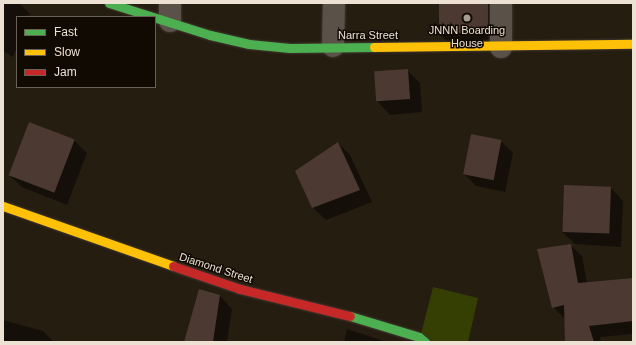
<!DOCTYPE html>
<style>
body{margin:0}
#map{position:relative;width:636px;height:345px;overflow:hidden;background:#261d11;font-family:Arial,sans-serif}
div>[style]{position:absolute}
.green>*{inset:0;background:#353e03}
.shadow>*{inset:0;background:#0007}
.building>*{inset:0;background:#4c3932;transform-origin:0 0}
.roads{filter:drop-shadow(0 0 1px #403830) drop-shadow(0 0 1px #403830)}
.street>*{height:22px;margin:-11px;padding:0 11px;transform-origin:11px;border-radius:11px;background:#5a5249}
.fast>*{height:9px;margin:-4.5px;padding:0 4.5px;transform-origin:4.5px;border-radius:4.5px;background:#4caf50}
.slow>*{height:9px;margin:-4.5px;padding:0 4.5px;transform-origin:4.5px;border-radius:4.5px;background:#ffc107}
.jam>*{height:9px;margin:-4.5px;padding:0 4.5px;transform-origin:4.5px;border-radius:4.5px;background:#c62828}
.dots>*{width:11px;height:11px;translate:-50% -50%;box-sizing:border-box;border:2px solid #110a03;border-radius:50%}
span{translate:-50% -50%;white-space:nowrap;text-align:center;line-height:1.15;-webkit-text-stroke:3px #110a03;paint-order:stroke}
.poi-label{font-size:11px;color:#ece1d3}
.street-label{font-size:11px;color:#ece1d3}
.frame{position:absolute;inset:0;border:4px solid #ece1d3;pointer-events:none}
.legend{position:absolute;left:16px;top:16px;width:140px;height:72px;box-sizing:border-box;background:#110a03;border:1px solid #696056;margin:0;padding:5px 7px;list-style:none;font-size:12px;color:#ece1d3}
.legend li{display:flex;align-items:center;gap:8px;height:20px}
.legend b{width:20px;border:1px solid #696056}
</style>
<div id="map">
<div class="green">
<div style="clip-path:polygon(433px 287px,478px 298px,468px 342px,419px 342px)"></div>
</div>
<div class="shadow">
<div style="clip-path:polygon(3px 3px,19px 3px,31px 15px,17px 17px,17px 47px,13px 57px,3px 51px)"></div>
<div style="clip-path:polygon(440px 3px,509px 3px,501px 45px,451px 45px,438px 32px)"></div>
<div style="clip-path:polygon(407px 70px,420px 83px,422px 112px,390px 115px,378px 102px)"></div>
<div style="clip-path:polygon(29px 123px,75px 141px,87px 153px,67px 205px,22px 187px,9px 175px)"></div>
<div style="clip-path:polygon(501px 141px,513px 153px,505px 192px,476px 186px,464px 174px)"></div>
<div style="clip-path:polygon(338px 143px,350px 155px,372px 202px,326px 220px,313px 208px,296px 172px)"></div>
<div style="clip-path:polygon(565px 186px,611px 188px,623px 201px,621px 247px,575px 244px,562px 232px)"></div>
<div style="clip-path:polygon(570px 245px,582px 256px,587px 283px,633px 279px,633px 334px,600px 337px,601px 342px,566px 341px,565px 319px,553px 307px)"></div>
<div style="clip-path:polygon(220px 296px,232px 309px,227px 342px,189px 342px)"></div>
<div style="clip-path:polygon(3px 320px,43px 331px,54px 342px,3px 342px)"></div>
<div style="clip-path:polygon(347px 329px,387px 342px,344px 342px)"></div>
</div>
<div class="building">
<div style="left:439px;top:3px;width:49px;height:30px"></div>
<div style="left:408px;top:69px;width:30px;height:34px;rotate:86deg"></div>
<div style="left:29px;top:122px;width:49px;height:57px;rotate:21deg"></div>
<div style="left:471px;top:134px;width:31px;height:41px;rotate:11deg"></div>
<div style="clip-path:polygon(338px 142px,360px 190px,312px 208px,295px 171px)"></div>
<div style="left:564px;top:185px;width:47px;height:47px;rotate:2deg"></div>
<div style="clip-path:polygon(571px 244px,578px 283px,633px 278px,633px 321px,589px 326px,594px 342px,565px 341px,564px 305px,552px 308px,537px 249px)"></div>
<div style="clip-path:polygon(199px 289px,220px 295px,213px 342px,184px 342px)"></div>
</div>
<div class="roads">
<div class="street">
<div style="left:170px;top:21px;width:18px;rotate:-90deg"></div>
<div style="left:333px;top:46px;width:43px;rotate:-88.7deg"></div>
<div style="left:501px;top:47px;width:44px;rotate:-90deg"></div>
</div>
<div class="fast">
<div style="left:109px;top:3px;width:106px;rotate:17.6deg"></div>
<div style="left:210px;top:35px;width:40px;rotate:13deg"></div>
<div style="left:249px;top:44px;width:41px;rotate:5.6deg"></div>
<div style="left:290px;top:48px;width:84px;rotate:-0.7deg"></div>
<div style="left:350px;top:316px;width:72px;rotate:16.9deg"></div>
<div style="left:419px;top:337px;width:8px;rotate:40deg"></div>
</div>
<div class="slow">
<div style="left:374px;top:47px;width:259px;rotate:-0.7deg"></div>
<div style="left:3px;top:206px;width:180px;rotate:19.4deg"></div>
</div>
<div class="jam">
<div style="left:173px;top:266px;width:71px;rotate:18.9deg"></div>
<div style="left:240px;top:289px;width:113px;rotate:13.8deg"></div>
</div>
</div>
<div class="dots">
<div style="left:467px;top:18px;background:#a79c8f"></div>
</div>
<div class="poi-label">
<span style="left:467px;top:37px">JNNN Boarding<br>House</span>
</div>
<div class="street-label">
<span style="left:368px;top:35px">Narra Street</span>
<span style="left:216px;top:268px;rotate:18deg">Diamond Street</span>
</div>
<div class="frame"></div>
<ul class="legend">
<li><b style="height:5px;background:#4caf50"></b>Fast</li>
<li><b style="height:5px;background:#ffc107"></b>Slow</li>
<li><b style="height:5px;background:#c62828"></b>Jam</li>
</ul>
</div>
